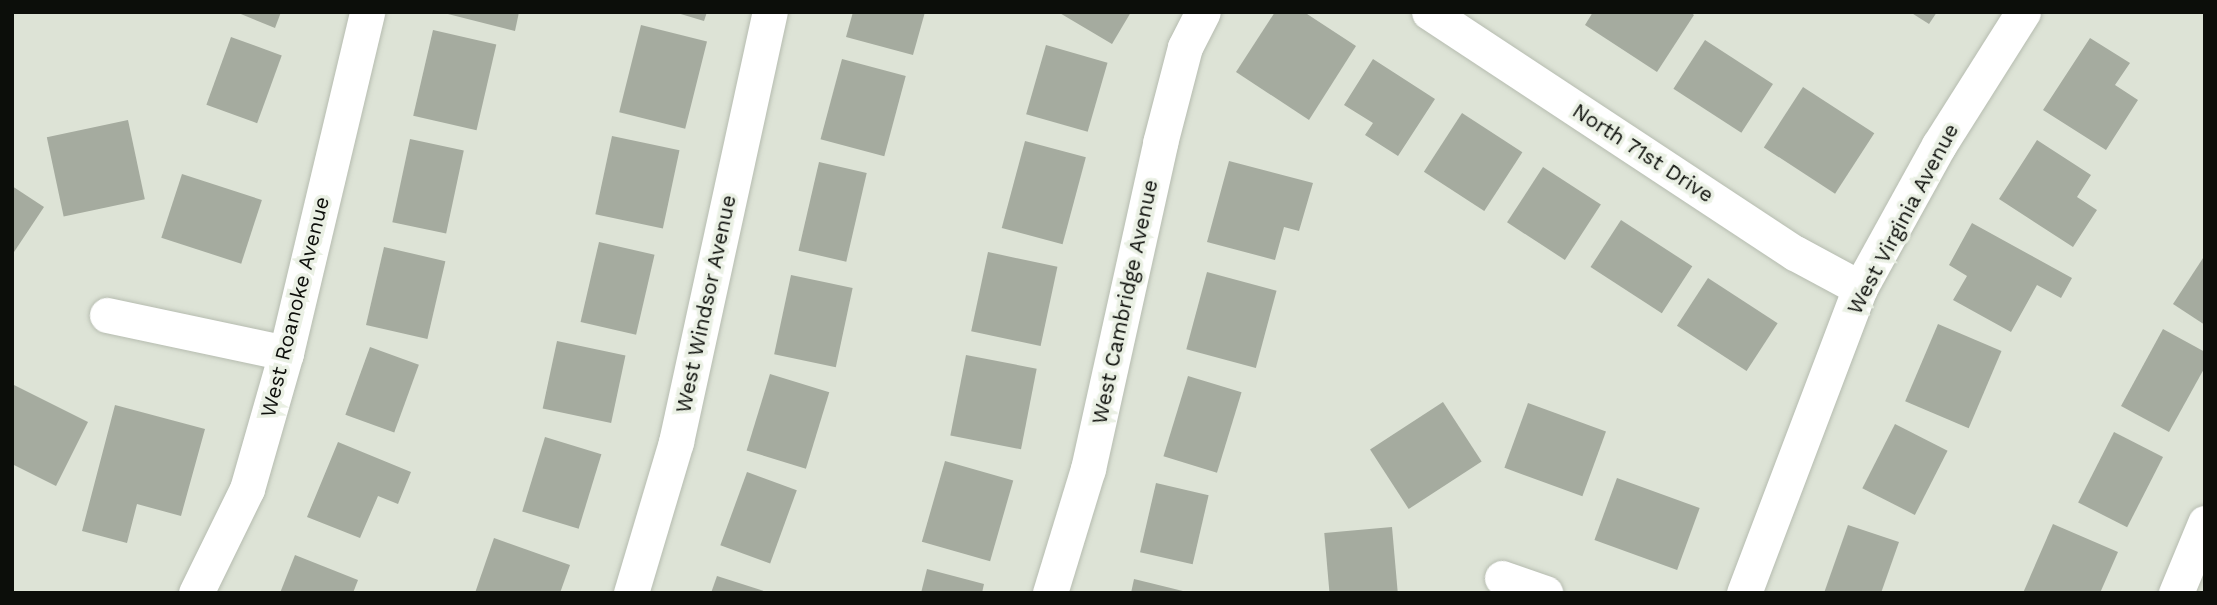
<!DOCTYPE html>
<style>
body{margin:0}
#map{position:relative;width:2217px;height:605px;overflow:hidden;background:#dde3d6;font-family:"Work Sans",sans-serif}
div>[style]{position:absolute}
.building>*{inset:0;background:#a5ab9f;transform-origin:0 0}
.roads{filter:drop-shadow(0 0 2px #b6bcb0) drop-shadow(0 0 2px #b6bcb0)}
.minor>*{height:35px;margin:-17.5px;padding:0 17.5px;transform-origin:17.5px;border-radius:17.5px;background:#fff}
span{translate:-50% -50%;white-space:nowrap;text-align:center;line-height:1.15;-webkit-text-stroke:7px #eaf0e4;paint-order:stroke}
.street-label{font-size:21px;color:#0c0e0a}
.frame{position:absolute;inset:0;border:14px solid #0c0e0a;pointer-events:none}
</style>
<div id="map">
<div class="building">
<div style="clip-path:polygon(236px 12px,281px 12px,275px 28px)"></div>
<div style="clip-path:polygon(440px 12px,519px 12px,515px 31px)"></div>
<div style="clip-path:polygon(674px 12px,707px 12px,704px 21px)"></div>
<div style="clip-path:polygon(853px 12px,925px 12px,913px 55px,846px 37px)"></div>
<div style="clip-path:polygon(1058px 12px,1131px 12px,1112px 44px)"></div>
<div style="clip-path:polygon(1275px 12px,1304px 12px,1356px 46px,1309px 120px,1236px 72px)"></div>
<div style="clip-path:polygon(1593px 12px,1690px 12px,1694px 15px,1657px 72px,1585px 25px)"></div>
<div style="clip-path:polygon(1910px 12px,1937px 12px,1929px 24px)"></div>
<div style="left:641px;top:25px;width:68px;height:90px;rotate:14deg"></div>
<div style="left:433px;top:30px;width:65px;height:88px;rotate:13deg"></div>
<div style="left:231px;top:37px;width:54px;height:72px;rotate:20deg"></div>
<div style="clip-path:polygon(2090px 38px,2130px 63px,2115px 85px,2138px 100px,2106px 150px,2043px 110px)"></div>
<div style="left:1705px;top:40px;width:81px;height:58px;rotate:33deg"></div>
<div style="left:1046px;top:45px;width:64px;height:72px;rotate:16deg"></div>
<div style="left:842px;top:59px;width:66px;height:83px;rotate:15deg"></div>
<div style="clip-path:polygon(1373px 59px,1435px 99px,1398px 156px,1365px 135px,1373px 123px,1344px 105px)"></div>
<div style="left:1803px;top:87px;width:85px;height:72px;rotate:33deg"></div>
<div style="left:1462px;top:113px;width:72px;height:70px;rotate:33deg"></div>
<div style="left:128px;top:120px;width:81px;height:83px;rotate:78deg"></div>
<div style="left:612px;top:136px;width:69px;height:80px;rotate:12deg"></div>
<div style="left:410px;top:139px;width:55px;height:85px;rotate:12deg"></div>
<div style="clip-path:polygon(2037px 140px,2091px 175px,2077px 197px,2097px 210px,2073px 247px,1999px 199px)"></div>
<div style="left:1025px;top:141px;width:63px;height:90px;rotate:15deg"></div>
<div style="clip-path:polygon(1229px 161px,1313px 183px,1299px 231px,1284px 227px,1275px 260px,1207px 242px)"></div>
<div style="left:819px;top:162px;width:49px;height:91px;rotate:13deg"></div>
<div style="left:1543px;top:167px;width:69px;height:66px;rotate:33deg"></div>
<div style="left:182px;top:174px;width:84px;height:67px;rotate:18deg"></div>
<div style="clip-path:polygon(12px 186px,44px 207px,12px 255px)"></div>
<div style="left:1621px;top:220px;width:85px;height:56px;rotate:33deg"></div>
<div style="clip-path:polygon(1972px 223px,2072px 278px,2061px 298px,2037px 285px,2011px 332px,1953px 300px,1967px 276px,1949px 265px)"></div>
<div style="left:599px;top:242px;width:57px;height:82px;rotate:13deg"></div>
<div style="left:384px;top:247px;width:63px;height:80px;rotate:13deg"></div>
<div style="left:988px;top:252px;width:71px;height:81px;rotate:12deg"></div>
<div style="clip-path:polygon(2205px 255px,2205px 325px,2173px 304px)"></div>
<div style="left:1207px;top:272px;width:72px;height:80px;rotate:15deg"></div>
<div style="left:791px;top:275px;width:63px;height:81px;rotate:12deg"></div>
<div style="left:1708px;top:278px;width:83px;height:57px;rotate:33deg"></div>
<div style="left:1938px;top:324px;width:69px;height:84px;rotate:23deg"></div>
<div style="clip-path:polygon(2163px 329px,2205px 352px,2205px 367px,2169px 432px,2121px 406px)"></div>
<div style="left:557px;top:341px;width:70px;height:69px;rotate:12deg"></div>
<div style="left:370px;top:347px;width:52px;height:72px;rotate:20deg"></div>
<div style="left:966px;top:355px;width:72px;height:82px;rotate:11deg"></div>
<div style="left:770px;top:374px;width:62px;height:80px;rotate:17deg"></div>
<div style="left:1188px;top:376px;width:56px;height:84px;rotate:17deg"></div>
<div style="clip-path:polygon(12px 384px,88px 422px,56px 486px,12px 464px)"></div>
<div style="left:1443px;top:402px;width:71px;height:87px;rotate:57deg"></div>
<div style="left:1528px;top:403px;width:83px;height:69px;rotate:20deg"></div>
<div style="clip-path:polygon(115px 405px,205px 429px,181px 516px,137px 504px,127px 543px,82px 531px)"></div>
<div style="left:1895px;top:424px;width:59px;height:72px;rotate:27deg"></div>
<div style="left:2114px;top:432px;width:55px;height:79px;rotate:27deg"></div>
<div style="left:545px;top:437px;width:59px;height:78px;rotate:17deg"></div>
<div style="clip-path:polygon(338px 442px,411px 472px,398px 504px,378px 496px,360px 538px,307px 517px)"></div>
<div style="left:945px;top:461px;width:71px;height:84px;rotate:16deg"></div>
<div style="left:747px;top:472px;width:53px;height:78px;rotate:20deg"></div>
<div style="left:1617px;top:478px;width:88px;height:66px;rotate:20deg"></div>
<div style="left:1156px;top:483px;width:54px;height:71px;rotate:13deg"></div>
<div style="clip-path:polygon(2053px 524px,2118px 552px,2100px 593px,2023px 593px)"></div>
<div style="clip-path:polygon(1848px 525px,1899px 542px,1881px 593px,1824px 593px)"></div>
<div style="left:1392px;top:527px;width:66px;height:68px;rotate:85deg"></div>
<div style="clip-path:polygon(494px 538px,570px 565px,560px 593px,475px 593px)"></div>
<div style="clip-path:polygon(295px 555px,358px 580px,353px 593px,280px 593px)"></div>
<div style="clip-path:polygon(927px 569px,984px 584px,982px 593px,921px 593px)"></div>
<div style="clip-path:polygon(717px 576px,767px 592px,767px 593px,711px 593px)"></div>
<div style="clip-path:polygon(1134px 579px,1187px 592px,1187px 593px,1131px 593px)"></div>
</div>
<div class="roads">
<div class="minor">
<div style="left:1429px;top:12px;width:438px;rotate:33.4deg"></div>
<div style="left:1795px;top:253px;width:74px;rotate:28.3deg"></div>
<div style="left:107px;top:315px;width:183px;rotate:12deg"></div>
<div style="left:1502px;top:578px;width:46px;rotate:19.2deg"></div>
<div style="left:196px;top:593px;width:116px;rotate:-63.9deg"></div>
<div style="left:247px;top:489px;width:141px;rotate:-74deg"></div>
<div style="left:286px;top:353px;width:350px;rotate:-76.6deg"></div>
<div style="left:631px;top:593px;width:158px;rotate:-73.4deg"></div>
<div style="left:676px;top:442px;width:440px;rotate:-77.7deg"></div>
<div style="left:1050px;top:593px;width:130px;rotate:-73deg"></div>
<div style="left:1088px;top:469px;width:334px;rotate:-77.5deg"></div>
<div style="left:1160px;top:143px;width:99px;rotate:-75.4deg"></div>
<div style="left:1185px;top:47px;width:39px;rotate:-63deg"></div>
<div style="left:1744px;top:593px;width:326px;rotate:-69.2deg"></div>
<div style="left:1860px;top:288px;width:163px;rotate:-61.1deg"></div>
<div style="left:1939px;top:145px;width:157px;rotate:-57.7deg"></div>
<div style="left:2176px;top:593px;width:76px;rotate:-67.5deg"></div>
</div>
</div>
<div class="street-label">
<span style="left:1643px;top:153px;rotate:33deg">North 71st Drive</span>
<span style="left:1903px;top:219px;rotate:-62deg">West Virginia Avenue</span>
<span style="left:1125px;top:302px;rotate:-78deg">West Cambridge Avenue</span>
<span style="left:706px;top:304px;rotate:-78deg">West Windsor Avenue</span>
<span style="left:295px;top:307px;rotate:-76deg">West Roanoke Avenue</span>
</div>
<div class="frame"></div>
</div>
